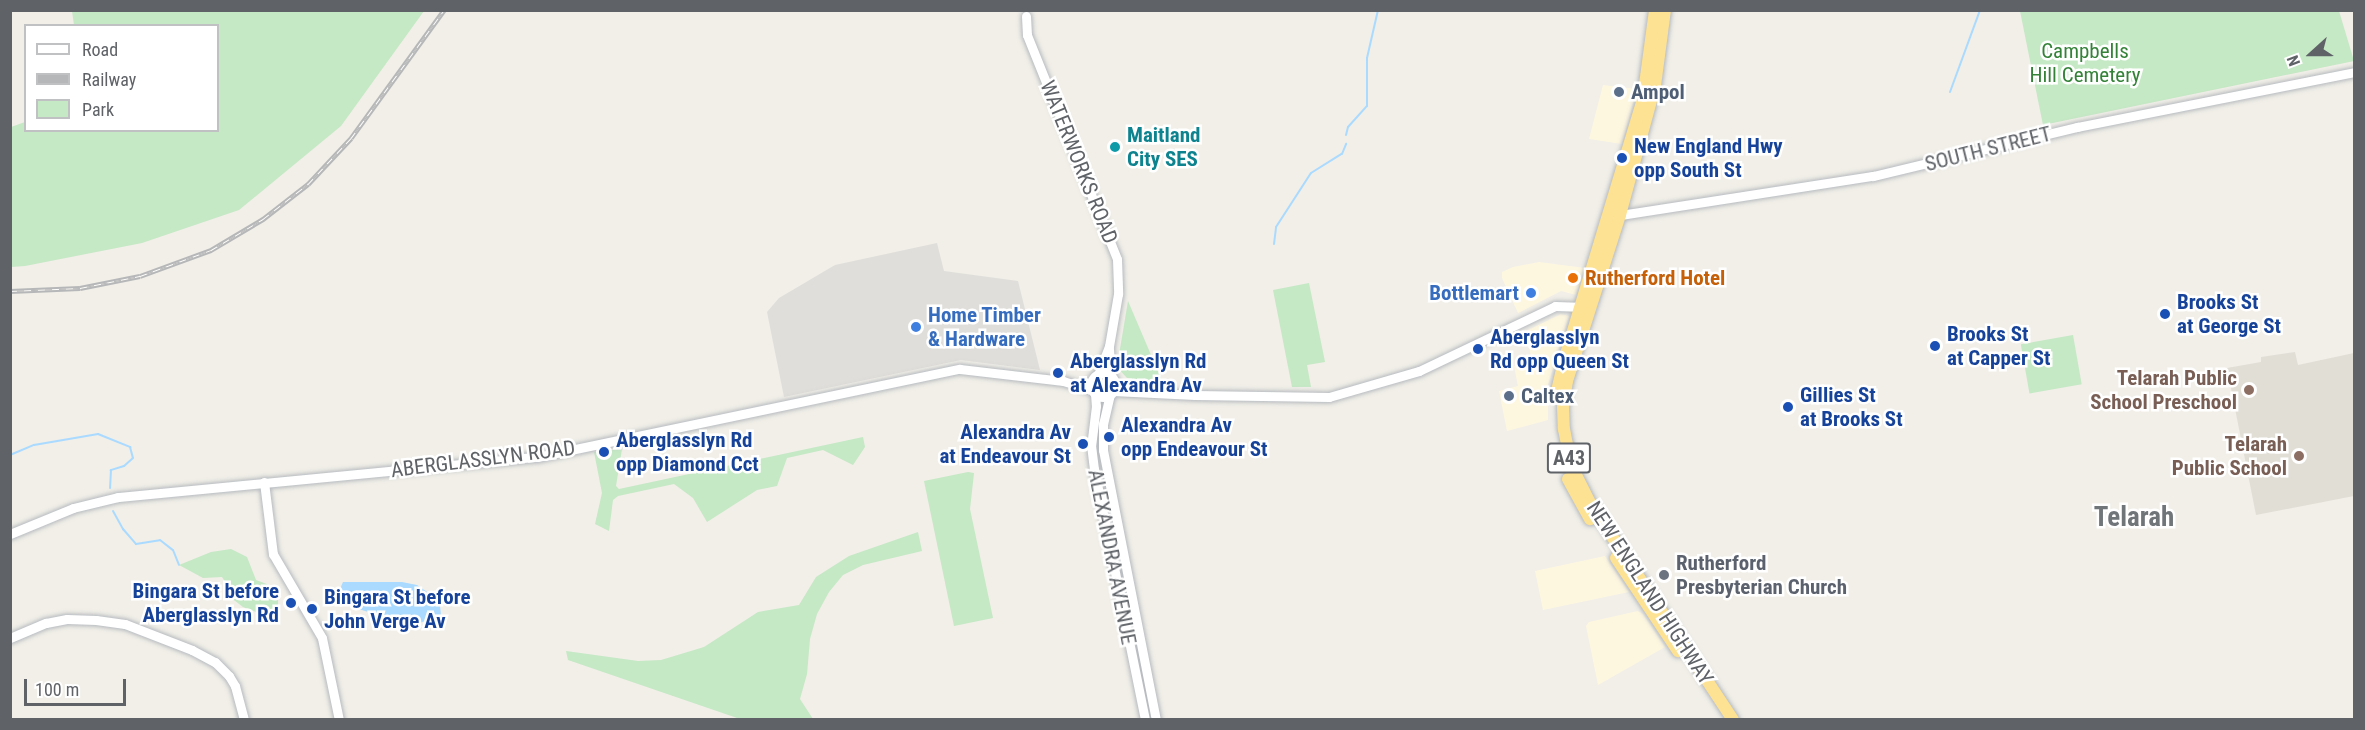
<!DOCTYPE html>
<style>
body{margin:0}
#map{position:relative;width:2365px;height:730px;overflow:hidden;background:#f1efe8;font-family:"Roboto Condensed",sans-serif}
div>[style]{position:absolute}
.commercial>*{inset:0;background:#fef7e0}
.industrial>*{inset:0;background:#e0deda}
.education>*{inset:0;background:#e1ded6}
.green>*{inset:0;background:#c5e8c5;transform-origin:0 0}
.water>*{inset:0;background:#aadaff}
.stream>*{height:2px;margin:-1px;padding:0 1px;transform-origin:1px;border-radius:1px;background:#aadaff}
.roads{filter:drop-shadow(0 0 2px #b6babf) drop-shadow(0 0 2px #b6babf)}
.secondary>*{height:9px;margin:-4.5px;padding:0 4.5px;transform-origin:4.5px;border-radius:4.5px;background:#fff}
.secondary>.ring{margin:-4.5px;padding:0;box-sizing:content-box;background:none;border:9px solid #fff;border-radius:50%}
.highway>*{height:12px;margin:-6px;padding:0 6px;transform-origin:6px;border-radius:6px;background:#fde293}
.rail>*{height:4.5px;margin-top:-2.25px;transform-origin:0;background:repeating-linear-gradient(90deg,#fff 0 7px,#b6b7b8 0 14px);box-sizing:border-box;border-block:2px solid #b6b7b8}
.dots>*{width:16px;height:16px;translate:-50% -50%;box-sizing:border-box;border:3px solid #fff;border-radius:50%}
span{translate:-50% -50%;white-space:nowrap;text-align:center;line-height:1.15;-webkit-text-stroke:5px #fff;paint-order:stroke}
.shield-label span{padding:2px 4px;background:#fff;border:2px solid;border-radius:4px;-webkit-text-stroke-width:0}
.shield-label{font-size:20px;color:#5f6368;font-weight:700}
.park-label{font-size:21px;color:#348238}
.service-label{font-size:21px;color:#4e5e75;font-weight:700}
.left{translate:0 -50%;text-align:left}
.culture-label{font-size:21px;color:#0d838f;font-weight:700}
.transit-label{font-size:21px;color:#164399;font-weight:700}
.right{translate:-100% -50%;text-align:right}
.street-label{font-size:21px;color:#5f6368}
.food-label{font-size:21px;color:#c56008;font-weight:700}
.shop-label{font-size:21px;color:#366cbe;font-weight:700}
.education-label{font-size:21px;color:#785e54;font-weight:700}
.worship-label{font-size:21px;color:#5b616d;font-weight:700}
.district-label{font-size:27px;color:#70757a;font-weight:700}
.frame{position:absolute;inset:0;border:12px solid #5f6368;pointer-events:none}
.legend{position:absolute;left:24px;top:24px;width:195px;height:108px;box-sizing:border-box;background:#fff;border:2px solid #bfc1c3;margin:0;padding:8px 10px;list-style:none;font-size:18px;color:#5f6368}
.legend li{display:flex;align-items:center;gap:12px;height:30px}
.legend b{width:30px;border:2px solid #bfc1c3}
.north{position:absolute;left:2281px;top:24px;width:60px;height:60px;-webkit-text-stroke:4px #fff;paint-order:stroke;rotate:249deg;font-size:16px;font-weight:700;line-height:24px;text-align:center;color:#5f6368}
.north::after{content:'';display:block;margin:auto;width:21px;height:27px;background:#5f6368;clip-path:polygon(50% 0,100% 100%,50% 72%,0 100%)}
.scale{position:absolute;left:24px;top:679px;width:102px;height:27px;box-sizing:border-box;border:3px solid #5f6368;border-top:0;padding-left:8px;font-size:18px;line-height:21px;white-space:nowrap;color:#5f6368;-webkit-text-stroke:4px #fff;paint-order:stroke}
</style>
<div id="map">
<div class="commercial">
<div style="clip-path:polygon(1603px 85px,1637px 89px,1622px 144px,1589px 139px)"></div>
<div style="clip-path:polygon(1539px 262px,1585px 268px,1576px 295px,1561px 291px,1518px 313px,1502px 278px,1502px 272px,1513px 267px)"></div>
<div style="clip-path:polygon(1561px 314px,1569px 316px,1548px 385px,1548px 420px,1507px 431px,1499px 391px,1518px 386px,1514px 366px,1532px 362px,1526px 331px)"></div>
<div style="clip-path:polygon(1605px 556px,1629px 592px,1543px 610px,1535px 571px)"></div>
<div style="clip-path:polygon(1638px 611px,1643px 614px,1665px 647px,1598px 685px,1586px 626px,1589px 622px)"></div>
</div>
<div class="industrial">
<div style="clip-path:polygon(937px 243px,944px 271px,1018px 281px,1040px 370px,961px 360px,784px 397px,767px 312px,779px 298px,835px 265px)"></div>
</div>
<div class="education">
<div style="clip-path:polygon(2295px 352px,2298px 365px,2354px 353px,2354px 496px,2256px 515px,2227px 368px,2261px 362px,2261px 357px)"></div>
</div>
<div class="green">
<div style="clip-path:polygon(72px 11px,72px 10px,424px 11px,341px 126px,239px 210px,142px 243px,25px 266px,11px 267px,11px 127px,25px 122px,26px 130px,218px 130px,218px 26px,74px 25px)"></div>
<div style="clip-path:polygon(2020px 11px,2339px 11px,2354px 61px,2043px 125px)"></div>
<div style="clip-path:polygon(1309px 283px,1325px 362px,1307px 365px,1311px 387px,1292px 387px,1273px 290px)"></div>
<div style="clip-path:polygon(1128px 301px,1163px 383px,1127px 378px,1117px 367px)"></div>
<div style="left:2073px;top:335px;width:50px;height:53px;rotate:80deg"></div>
<div style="clip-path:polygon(863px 437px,865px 447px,853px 465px,823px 450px,787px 458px,777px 486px,757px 490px,707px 522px,693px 498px,674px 484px,618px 496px,613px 500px,609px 531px,595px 524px,602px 493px,594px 452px,622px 449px,616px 486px,619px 489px)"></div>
<div style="clip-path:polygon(968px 472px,974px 473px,970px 509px,993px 618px,954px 626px,924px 481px)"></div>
<div style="clip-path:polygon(918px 532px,922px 551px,863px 565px,843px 575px,829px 592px,817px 614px,810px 639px,807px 674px,800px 699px,813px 719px,740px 719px,568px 660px,566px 651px,638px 661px,661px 660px,704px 647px,758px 612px,799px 605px,816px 577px,849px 556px)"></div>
<div style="clip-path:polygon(231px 549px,247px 557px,256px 580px,272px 586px,278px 594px,278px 606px,273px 613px,261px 614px,243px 607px,230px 597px,229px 588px,222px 577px,203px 578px,179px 565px,211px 552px)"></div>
</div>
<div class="water">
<div style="clip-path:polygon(343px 582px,402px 582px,417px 585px,430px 594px,440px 606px,441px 615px,417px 624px,403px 623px,346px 605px,342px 600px,340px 589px)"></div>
</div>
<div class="stream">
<div style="left:1950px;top:92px;width:87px;rotate:-69.9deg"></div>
<div style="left:1346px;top:135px;width:8px;rotate:-76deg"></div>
<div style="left:1348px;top:127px;width:28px;rotate:-48deg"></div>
<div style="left:1367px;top:106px;width:48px;rotate:-90deg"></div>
<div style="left:1367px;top:58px;width:49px;rotate:-77.1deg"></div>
<div style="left:1274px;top:244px;width:17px;rotate:-83deg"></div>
<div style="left:1276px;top:227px;width:64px;rotate:-57.1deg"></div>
<div style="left:1311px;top:173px;width:36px;rotate:-32deg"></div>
<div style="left:1342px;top:154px;width:11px;rotate:-68deg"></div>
<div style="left:10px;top:455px;width:26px;rotate:-23deg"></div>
<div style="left:34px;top:445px;width:65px;rotate:-9.8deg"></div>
<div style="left:98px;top:434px;width:35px;rotate:22deg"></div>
<div style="left:130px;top:447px;width:11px;rotate:75deg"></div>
<div style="left:133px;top:458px;width:12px;rotate:138deg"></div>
<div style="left:124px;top:466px;width:14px;rotate:163deg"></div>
<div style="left:111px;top:470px;width:18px;rotate:93deg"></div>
<div style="left:113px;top:511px;width:21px;rotate:61deg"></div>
<div style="left:123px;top:529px;width:20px;rotate:49deg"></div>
<div style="left:136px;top:544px;width:24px;rotate:-9deg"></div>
<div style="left:160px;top:540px;width:16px;rotate:38deg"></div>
<div style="left:173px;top:550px;width:16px;rotate:68deg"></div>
</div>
<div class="roads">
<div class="secondary">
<div style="left:1026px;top:16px;width:19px;rotate:87deg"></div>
<div style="left:1027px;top:35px;width:241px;rotate:68.1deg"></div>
<div style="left:1117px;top:259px;width:35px;rotate:88deg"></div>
<div style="left:1118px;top:294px;width:53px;rotate:99.8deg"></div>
<div style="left:1109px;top:346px;width:30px;rotate:111deg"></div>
<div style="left:1620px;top:215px;width:256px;rotate:-8.8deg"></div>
<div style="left:1873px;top:176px;width:210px;rotate:-13.5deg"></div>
<div style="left:2077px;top:127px;width:282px;rotate:-11.2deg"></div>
<div style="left:1109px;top:349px;width:27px;rotate:86deg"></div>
<div class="ring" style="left:1091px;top:373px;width:15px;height:15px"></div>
<div style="left:1113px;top:391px;width:82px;rotate:2.8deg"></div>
<div style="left:1195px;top:395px;width:134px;rotate:0.9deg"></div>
<div style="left:1329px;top:397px;width:94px;rotate:-16.1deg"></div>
<div style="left:1419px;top:371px;width:151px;rotate:-25.5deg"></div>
<div style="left:1555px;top:306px;width:30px;rotate:2deg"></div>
<div style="left:1095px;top:393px;width:13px;rotate:86deg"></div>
<div style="left:1096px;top:406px;width:39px;rotate:97deg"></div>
<div style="left:1091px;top:445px;width:24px;rotate:83deg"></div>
<div style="left:1094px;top:469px;width:256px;rotate:78.5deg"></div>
<div style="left:1110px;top:394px;width:31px;rotate:103deg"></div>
<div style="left:1103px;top:424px;width:26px;rotate:90deg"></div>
<div style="left:1103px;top:450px;width:275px;rotate:78.9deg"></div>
<div style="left:264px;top:482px;width:73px;rotate:82.9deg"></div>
<div style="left:273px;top:554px;width:97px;rotate:59.7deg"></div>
<div style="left:322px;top:638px;width:84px;rotate:78.3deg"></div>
<div style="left:10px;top:534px;width:68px;rotate:-22.4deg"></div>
<div style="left:73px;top:508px;width:46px;rotate:-13.7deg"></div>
<div style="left:118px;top:497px;width:421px;rotate:-5.5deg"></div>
<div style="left:537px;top:457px;width:432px;rotate:-11.8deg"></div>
<div style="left:960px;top:369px;width:104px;rotate:6.6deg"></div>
<div style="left:1063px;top:381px;width:31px;rotate:17deg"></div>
<div style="left:10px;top:638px;width:39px;rotate:-23deg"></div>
<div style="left:46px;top:623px;width:21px;rotate:-11deg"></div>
<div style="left:67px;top:619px;width:29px;rotate:2deg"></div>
<div style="left:96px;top:620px;width:29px;rotate:8deg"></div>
<div style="left:125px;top:624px;width:72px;rotate:21.2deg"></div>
<div style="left:192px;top:650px;width:26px;rotate:28deg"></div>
<div style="left:215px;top:662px;width:20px;rotate:45deg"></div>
<div style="left:229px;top:676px;width:12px;rotate:59deg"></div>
<div style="left:235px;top:686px;width:35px;rotate:75deg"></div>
</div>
<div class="highway">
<div style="left:1665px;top:10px;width:77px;rotate:97.5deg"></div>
<div style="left:1655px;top:86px;width:134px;rotate:105.2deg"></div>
<div style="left:1620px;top:215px;width:174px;rotate:107.7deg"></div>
<div style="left:1567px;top:381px;width:25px;rotate:99deg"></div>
<div style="left:1563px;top:406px;width:23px;rotate:88deg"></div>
<div style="left:1564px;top:429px;width:37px;rotate:79deg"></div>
<div style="left:1571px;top:465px;width:42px;rotate:63.4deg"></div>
<div style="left:1590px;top:503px;width:260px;rotate:56.6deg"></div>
<div style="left:1557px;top:391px;width:28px;rotate:-77deg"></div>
<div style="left:1563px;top:364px;width:277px;rotate:-73.2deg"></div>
<div style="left:1643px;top:99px;width:90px;rotate:-82.3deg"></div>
<div style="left:1568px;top:479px;width:46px;rotate:61.2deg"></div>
<div style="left:1616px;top:558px;width:112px;rotate:56.3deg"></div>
</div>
</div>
<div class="rail">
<div style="left:10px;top:291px;width:70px;rotate:-2.5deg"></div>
<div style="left:80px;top:288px;width:61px;rotate:-11.3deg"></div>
<div style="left:140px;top:276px;width:76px;rotate:-20.1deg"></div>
<div style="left:211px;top:250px;width:61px;rotate:-30.8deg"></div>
<div style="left:263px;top:219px;width:57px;rotate:-37.9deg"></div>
<div style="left:308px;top:184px;width:63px;rotate:-46.9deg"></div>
<div style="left:351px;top:138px;width:158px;rotate:-54deg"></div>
</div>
<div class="dots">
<div style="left:1619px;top:92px;background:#5c6f8a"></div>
<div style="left:1115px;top:147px;background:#0f9aa8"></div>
<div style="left:1622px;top:158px;background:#1a4fb4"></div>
<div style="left:1573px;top:278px;background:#e8710a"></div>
<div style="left:1531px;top:293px;background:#3f7fe0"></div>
<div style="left:2165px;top:314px;background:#1a4fb4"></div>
<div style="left:916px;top:327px;background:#3f7fe0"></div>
<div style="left:1935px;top:346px;background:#1a4fb4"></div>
<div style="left:1478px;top:349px;background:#1a4fb4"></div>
<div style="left:1058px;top:373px;background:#1a4fb4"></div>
<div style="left:2249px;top:390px;background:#8d6e63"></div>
<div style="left:1509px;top:396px;background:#5c6f8a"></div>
<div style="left:1788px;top:407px;background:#1a4fb4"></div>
<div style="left:1109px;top:437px;background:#1a4fb4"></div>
<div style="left:1083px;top:444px;background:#1a4fb4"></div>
<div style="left:604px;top:452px;background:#1a4fb4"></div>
<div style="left:2299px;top:456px;background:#8d6e63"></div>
<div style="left:1664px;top:575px;background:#6b7280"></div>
<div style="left:291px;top:603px;background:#1a4fb4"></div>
<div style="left:312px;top:609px;background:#1a4fb4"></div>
</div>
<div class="shield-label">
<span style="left:1569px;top:458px">A43</span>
</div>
<div class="park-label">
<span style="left:2085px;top:63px">Campbells<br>Hill Cemetery</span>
</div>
<div class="service-label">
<span class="left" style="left:1631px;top:92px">Ampol</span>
<span class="left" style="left:1521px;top:396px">Caltex</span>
</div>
<div class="culture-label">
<span class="left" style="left:1127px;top:147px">Maitland<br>City SES</span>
</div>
<div class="transit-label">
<span class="left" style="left:1634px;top:158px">New England Hwy<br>opp South St</span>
<span class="left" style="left:2177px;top:314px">Brooks St<br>at George St</span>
<span class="left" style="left:1947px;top:346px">Brooks St<br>at Capper St</span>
<span class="left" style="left:1490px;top:349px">Aberglasslyn<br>Rd opp Queen St</span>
<span class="left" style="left:1070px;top:373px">Aberglasslyn Rd<br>at Alexandra Av</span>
<span class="left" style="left:1800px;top:407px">Gillies St<br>at Brooks St</span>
<span class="left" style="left:1121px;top:437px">Alexandra Av<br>opp Endeavour St</span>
<span class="right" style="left:1071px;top:444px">Alexandra Av<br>at Endeavour St</span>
<span class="left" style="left:616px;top:452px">Aberglasslyn Rd<br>opp Diamond Cct</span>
<span class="right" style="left:279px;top:603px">Bingara St before<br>Aberglasslyn Rd</span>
<span class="left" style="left:324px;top:609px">Bingara St before<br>John Verge Av</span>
</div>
<div class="street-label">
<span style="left:1988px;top:149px;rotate:-14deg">SOUTH STREET</span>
<span style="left:1079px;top:162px;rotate:68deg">WATERWORKS ROAD</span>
<span style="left:483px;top:459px;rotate:-7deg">ABERGLASSLYN ROAD</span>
<span style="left:1112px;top:557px;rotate:79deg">ALEXANDRA AVENUE</span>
<span style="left:1650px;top:593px;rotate:57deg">NEW ENGLAND HIGHWAY</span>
</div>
<div class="food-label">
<span class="left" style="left:1585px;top:278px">Rutherford Hotel</span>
</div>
<div class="shop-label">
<span class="right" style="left:1519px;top:293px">Bottlemart</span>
<span class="left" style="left:928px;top:327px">Home Timber<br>&amp; Hardware</span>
</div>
<div class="education-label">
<span class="right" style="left:2237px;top:390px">Telarah Public<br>School Preschool</span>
<span class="right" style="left:2287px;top:456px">Telarah<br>Public School</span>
</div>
<div class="worship-label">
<span class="left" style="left:1676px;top:575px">Rutherford<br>Presbyterian Church</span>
</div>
<div class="district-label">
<span style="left:2134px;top:518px">Telarah</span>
</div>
<div class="frame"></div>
<ul class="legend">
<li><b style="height:8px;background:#fff"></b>Road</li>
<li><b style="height:8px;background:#b6b7b8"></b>Railway</li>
<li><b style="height:16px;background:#c5e8c5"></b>Park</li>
</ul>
<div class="north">N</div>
<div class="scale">100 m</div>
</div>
